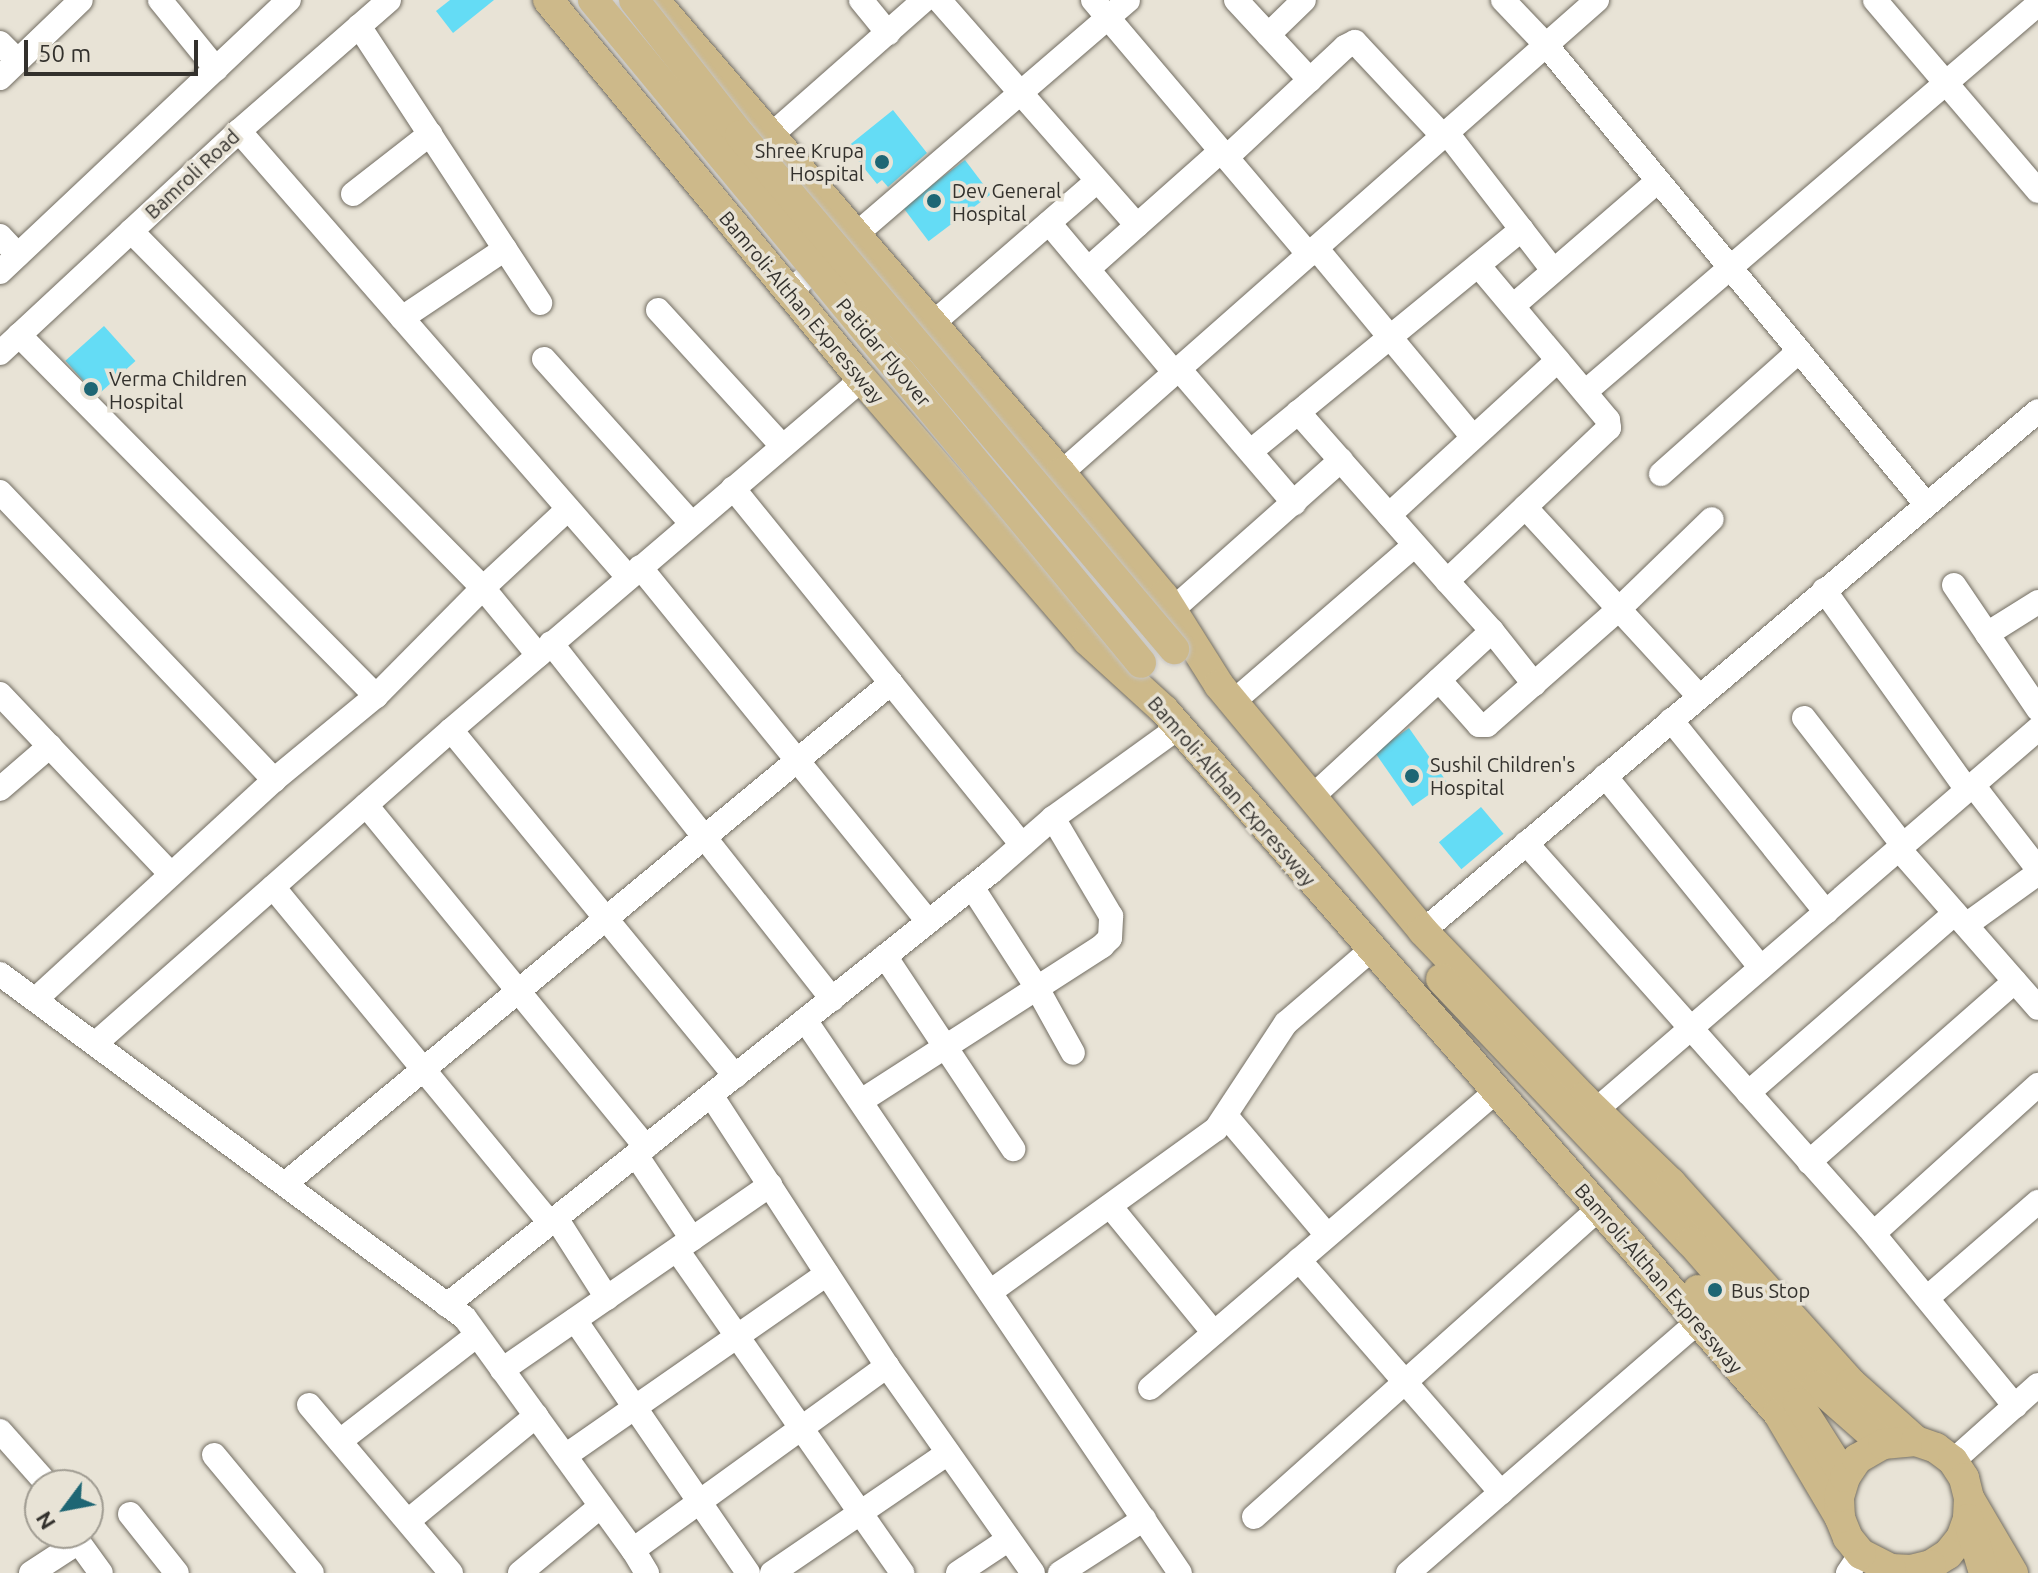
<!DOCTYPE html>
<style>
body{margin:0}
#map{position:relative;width:2038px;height:1573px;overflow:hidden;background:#e8e3d6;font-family:Ubuntu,sans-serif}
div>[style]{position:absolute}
.building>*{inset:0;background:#64dcf5;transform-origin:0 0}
.roads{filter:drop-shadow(0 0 2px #726d62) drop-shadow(0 0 2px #726d62)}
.minor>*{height:24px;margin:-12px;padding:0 12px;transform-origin:12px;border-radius:12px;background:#fff}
.major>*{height:30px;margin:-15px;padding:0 15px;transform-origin:15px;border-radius:15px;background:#cdb98a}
.bridges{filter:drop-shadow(0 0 2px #c6c5c4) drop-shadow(0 0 2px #c6c5c4)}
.major-bridge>*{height:30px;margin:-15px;padding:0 15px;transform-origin:15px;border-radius:15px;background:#cdb98a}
.dots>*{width:22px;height:22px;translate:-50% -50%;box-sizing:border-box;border:4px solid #e8e3d6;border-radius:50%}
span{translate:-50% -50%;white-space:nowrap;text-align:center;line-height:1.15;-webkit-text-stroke:7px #e8e3d6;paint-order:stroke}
.poi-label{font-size:20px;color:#33312d}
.right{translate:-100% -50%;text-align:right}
.left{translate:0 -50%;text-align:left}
.street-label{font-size:20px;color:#33312d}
.north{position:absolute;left:24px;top:1469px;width:80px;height:80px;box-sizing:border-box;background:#e8e3d6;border:2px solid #a09c92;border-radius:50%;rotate:238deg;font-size:22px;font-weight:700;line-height:32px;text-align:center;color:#33312d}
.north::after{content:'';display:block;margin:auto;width:28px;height:36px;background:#1e6674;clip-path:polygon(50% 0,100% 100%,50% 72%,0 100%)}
.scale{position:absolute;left:24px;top:40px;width:174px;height:36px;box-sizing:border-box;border:4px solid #33312d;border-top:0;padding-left:10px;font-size:24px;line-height:28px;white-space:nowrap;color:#33312d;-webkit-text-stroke:6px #e8e3d6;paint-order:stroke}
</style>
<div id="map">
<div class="building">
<div style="clip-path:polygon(450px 0,494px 0,453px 33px,436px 11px)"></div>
<div style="clip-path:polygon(893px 110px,927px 153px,888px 187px,882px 180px,877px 184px,847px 147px)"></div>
<div style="left:965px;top:160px;width:43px;height:78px;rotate:53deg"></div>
<div style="left:104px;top:326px;width:47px;height:52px;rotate:48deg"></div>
<div style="left:1409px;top:728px;width:66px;height:42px;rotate:55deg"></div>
<div style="left:1481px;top:807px;width:35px;height:55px;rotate:50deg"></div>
</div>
<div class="roads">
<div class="minor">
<div style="left:160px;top:0;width:89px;rotate:50.9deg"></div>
<div style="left:861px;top:0;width:43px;rotate:50.7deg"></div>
<div style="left:939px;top:0;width:300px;rotate:48.7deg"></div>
<div style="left:1093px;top:0;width:334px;rotate:49.7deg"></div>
<div style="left:1236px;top:0;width:109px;rotate:47.2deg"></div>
<div style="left:1503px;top:0;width:62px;rotate:46.3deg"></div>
<div style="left:1546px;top:45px;width:596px;rotate:50.38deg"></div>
<div style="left:1875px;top:0;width:251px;rotate:49.5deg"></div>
<div style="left:359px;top:26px;width:331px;rotate:56.8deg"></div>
<div style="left:1268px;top:35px;width:50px;rotate:-44.2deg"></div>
<div style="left:0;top:43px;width:25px;rotate:45deg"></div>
<div style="left:0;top:78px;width:112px;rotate:-43.9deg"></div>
<div style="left:239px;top:131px;width:592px;rotate:48.91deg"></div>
<div style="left:1447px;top:133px;width:172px;rotate:52.3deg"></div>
<div style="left:770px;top:136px;width:205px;rotate:-41.4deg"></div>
<div style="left:1227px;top:157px;width:161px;rotate:-43deg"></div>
<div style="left:1345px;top:47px;width:11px;rotate:-27deg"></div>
<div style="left:1355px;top:42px;width:129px;rotate:46.9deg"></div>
<div style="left:353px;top:194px;width:98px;rotate:-37.9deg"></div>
<div style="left:1049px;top:223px;width:196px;rotate:50deg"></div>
<div style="left:131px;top:231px;width:501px;rotate:45.4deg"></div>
<div style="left:483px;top:588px;width:87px;rotate:50.6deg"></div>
<div style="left:0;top:236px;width:26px;rotate:47deg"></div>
<div style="left:1316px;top:248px;width:244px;rotate:50.3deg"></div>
<div style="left:1088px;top:269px;width:178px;rotate:-41.6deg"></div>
<div style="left:0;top:272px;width:397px;rotate:-43.3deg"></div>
<div style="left:789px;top:292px;width:447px;rotate:-40.7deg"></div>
<div style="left:1513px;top:306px;width:191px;rotate:-40.8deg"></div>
<div style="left:658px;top:310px;width:184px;rotate:47.6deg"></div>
<div style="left:402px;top:318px;width:124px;rotate:-33.8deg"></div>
<div style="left:932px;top:324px;width:218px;rotate:-40.9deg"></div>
<div style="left:19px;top:335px;width:508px;rotate:45.32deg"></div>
<div style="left:0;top:353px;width:326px;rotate:-42.9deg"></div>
<div style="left:239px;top:131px;width:199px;rotate:-41.1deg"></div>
<div style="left:544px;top:359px;width:220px;rotate:48.1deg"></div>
<div style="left:1179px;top:369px;width:177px;rotate:49.4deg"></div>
<div style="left:1585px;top:392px;width:596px;rotate:-40.58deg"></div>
<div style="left:1298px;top:412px;width:225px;rotate:48.6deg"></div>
<div style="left:1447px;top:581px;width:223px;rotate:-43.4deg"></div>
<div style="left:1609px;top:428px;width:8px;rotate:-97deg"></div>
<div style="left:1608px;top:420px;width:202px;rotate:-130deg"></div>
<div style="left:1251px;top:451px;width:350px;rotate:-39.3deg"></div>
<div style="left:1061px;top:473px;width:715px;rotate:-41.43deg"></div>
<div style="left:1661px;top:474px;width:185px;rotate:-41.7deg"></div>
<div style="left:733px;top:488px;width:459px;rotate:51deg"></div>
<div style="left:0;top:492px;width:398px;rotate:46.4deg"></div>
<div style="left:1525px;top:507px;width:257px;rotate:47.4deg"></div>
<div style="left:1389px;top:515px;width:229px;rotate:-42.5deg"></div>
<div style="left:640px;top:567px;width:457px;rotate:50.9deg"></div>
<div style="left:1954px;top:585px;width:150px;rotate:55.9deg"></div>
<div style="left:1824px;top:590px;width:246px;rotate:54.4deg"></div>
<div style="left:1172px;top:610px;width:226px;rotate:-41.6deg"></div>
<div style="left:1492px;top:631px;width:68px;rotate:51.6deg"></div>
<div style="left:1987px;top:634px;width:60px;rotate:-32.1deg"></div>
<div style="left:551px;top:643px;width:454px;rotate:51.7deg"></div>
<div style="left:1439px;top:680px;width:60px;rotate:48.4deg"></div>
<div style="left:1479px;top:725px;width:8px"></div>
<div style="left:1487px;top:725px;width:176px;rotate:-41.3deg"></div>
<div style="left:1619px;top:609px;width:129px;rotate:-44.1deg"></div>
<div style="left:0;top:694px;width:248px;rotate:46.5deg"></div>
<div style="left:1233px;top:702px;width:240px;rotate:-40.8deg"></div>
<div style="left:1804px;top:718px;width:161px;rotate:52.1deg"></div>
<div style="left:1671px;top:720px;width:247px;rotate:51.1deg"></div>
<div style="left:451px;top:730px;width:448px;rotate:50.6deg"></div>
<div style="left:1605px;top:776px;width:247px;rotate:50.9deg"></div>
<div style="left:1973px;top:785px;width:106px;rotate:52.3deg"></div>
<div style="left:0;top:789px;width:66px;rotate:-40.7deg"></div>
<div style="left:1312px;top:797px;width:245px;rotate:-42.7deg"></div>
<div style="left:1492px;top:631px;width:67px;rotate:-132deg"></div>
<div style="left:366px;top:805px;width:442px;rotate:50.7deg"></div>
<div style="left:1526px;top:843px;width:514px;rotate:48.31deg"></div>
<div style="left:1868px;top:1227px;width:232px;rotate:50.6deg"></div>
<div style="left:1899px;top:849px;width:211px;rotate:48.8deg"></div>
<div style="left:273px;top:887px;width:435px;rotate:50.5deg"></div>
<div style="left:972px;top:887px;width:120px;rotate:57.2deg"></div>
<div style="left:1037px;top:988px;width:74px;rotate:61deg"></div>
<div style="left:1966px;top:925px;width:89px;rotate:-35.8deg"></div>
<div style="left:1423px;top:931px;width:805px;rotate:-40.22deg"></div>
<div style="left:885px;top:956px;width:232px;rotate:56.4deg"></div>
<div style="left:0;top:974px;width:578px;rotate:36.49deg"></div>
<div style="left:465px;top:1318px;width:286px;rotate:54.1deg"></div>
<div style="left:36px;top:999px;width:323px;rotate:-42.6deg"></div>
<div style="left:274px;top:780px;width:132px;rotate:-39.5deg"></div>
<div style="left:376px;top:696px;width:152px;rotate:-45.3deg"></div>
<div style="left:483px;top:588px;width:116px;rotate:-42.9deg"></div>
<div style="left:805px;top:1020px;width:668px;rotate:55.86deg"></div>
<div style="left:96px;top:1043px;width:473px;rotate:-41.4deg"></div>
<div style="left:451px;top:730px;width:540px;rotate:-40.5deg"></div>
<div style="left:1748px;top:1093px;width:274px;rotate:-41deg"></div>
<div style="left:711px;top:1095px;width:323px;rotate:57deg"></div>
<div style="left:861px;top:1101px;width:287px;rotate:-32.7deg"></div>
<div style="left:1102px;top:946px;width:11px;rotate:-45deg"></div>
<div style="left:1110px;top:938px;width:22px;rotate:-87deg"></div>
<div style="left:1111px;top:916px;width:114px;rotate:-120.6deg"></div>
<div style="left:1596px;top:1110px;width:584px;rotate:-40.76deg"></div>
<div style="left:1226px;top:1116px;width:156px;rotate:49.7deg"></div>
<div style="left:636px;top:1155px;width:101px;rotate:56.3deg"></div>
<div style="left:1809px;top:1162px;width:274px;rotate:-41.3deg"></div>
<div style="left:286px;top:1183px;width:785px;rotate:-39.57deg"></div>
<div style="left:1110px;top:1206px;width:164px;rotate:50.7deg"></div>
<div style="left:556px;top:1218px;width:95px;rotate:57.5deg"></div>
<div style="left:1874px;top:1233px;width:221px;rotate:-42.1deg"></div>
<div style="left:677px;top:1250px;width:394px;rotate:55.1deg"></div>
<div style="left:1299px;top:1260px;width:308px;rotate:49deg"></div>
<div style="left:990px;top:1292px;width:279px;rotate:-35.8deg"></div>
<div style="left:1216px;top:1129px;width:127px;rotate:-56.6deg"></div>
<div style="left:1286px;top:1023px;width:113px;rotate:-40.7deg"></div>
<div style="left:1927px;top:1298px;width:147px;rotate:-40.9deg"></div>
<div style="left:447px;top:1305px;width:695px;rotate:-38.52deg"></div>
<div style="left:991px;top:872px;width:82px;rotate:-41.1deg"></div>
<div style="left:1053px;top:818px;width:155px;rotate:-35.8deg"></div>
<div style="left:575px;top:1320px;width:306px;rotate:55.6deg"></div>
<div style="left:502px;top:1370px;width:326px;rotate:-34.6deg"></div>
<div style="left:1150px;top:1388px;width:456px;rotate:-40.6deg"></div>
<div style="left:309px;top:1405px;width:220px;rotate:49.8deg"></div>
<div style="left:0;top:1431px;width:72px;rotate:48.4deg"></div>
<div style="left:340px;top:1441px;width:173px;rotate:-37.7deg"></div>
<div style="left:214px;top:1455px;width:153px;rotate:50.3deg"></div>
<div style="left:565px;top:1456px;width:319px;rotate:-34.8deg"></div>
<div style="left:1953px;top:1461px;width:114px;rotate:-41.8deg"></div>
<div style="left:130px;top:1514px;width:75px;rotate:51.5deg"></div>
<div style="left:1254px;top:1517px;width:463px;rotate:-41.8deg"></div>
<div style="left:408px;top:1521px;width:166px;rotate:-39.4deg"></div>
<div style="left:72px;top:1533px;width:49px;rotate:54.1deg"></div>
<div style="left:31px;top:1573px;width:55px;rotate:-33.1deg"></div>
<div style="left:520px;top:1573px;width:105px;rotate:-39.6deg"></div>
<div style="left:647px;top:1573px;width:27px;rotate:-121deg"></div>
<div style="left:633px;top:1550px;width:314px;rotate:-35.9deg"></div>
<div style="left:887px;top:1366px;width:253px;rotate:54.8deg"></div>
<div style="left:772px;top:1573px;width:213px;rotate:-34.3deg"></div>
<div style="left:958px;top:1573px;width:61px;rotate:-33.7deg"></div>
<div style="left:1060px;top:1573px;width:100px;rotate:-32.7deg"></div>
<div style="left:1408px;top:1573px;width:384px;rotate:-40.9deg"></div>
<div style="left:1848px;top:1573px;width:23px;rotate:-56deg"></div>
</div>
<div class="major">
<div style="left:548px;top:0;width:492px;rotate:50.4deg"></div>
<div style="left:862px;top:379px;width:345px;rotate:49.2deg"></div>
<div style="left:1087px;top:640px;width:104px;rotate:42.3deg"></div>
<div style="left:1164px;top:710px;width:933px;rotate:48.87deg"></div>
<div style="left:1778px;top:1413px;width:122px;rotate:59.4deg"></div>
<div style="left:654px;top:0;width:624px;rotate:49.29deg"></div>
<div style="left:1061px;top:473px;width:160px;rotate:50.3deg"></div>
<div style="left:1163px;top:596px;width:105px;rotate:57.8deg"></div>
<div style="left:1219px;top:685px;width:320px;rotate:50.3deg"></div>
<div style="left:1423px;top:931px;width:231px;rotate:46.2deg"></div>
<div style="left:1583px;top:1098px;width:122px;rotate:44deg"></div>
<div style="left:1671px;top:1183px;width:269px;rotate:48deg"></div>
<div style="left:1851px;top:1383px;width:87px;rotate:41.7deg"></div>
<div style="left:1441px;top:979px;width:363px;rotate:46.5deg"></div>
<div style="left:1691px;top:1242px;width:191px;rotate:48.8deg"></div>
<div style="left:1817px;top:1386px;width:88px;rotate:41.3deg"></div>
<div style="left:1698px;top:1290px;width:151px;rotate:48.5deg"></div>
<div style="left:1798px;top:1403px;width:88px;rotate:57.6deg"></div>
<div style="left:1969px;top:1498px;width:21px;rotate:93deg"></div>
<div style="left:1968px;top:1519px;width:20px;rotate:110deg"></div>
<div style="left:1961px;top:1538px;width:21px;rotate:129deg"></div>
<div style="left:1948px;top:1554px;width:20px;rotate:147deg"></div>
<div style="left:1931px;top:1565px;width:21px;rotate:166deg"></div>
<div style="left:1911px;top:1570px;width:20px;rotate:-177deg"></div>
<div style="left:1891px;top:1569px;width:34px;rotate:-153deg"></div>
<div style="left:1861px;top:1554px;width:21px;rotate:-129deg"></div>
<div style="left:1848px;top:1538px;width:22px;rotate:-112deg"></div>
<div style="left:1840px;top:1518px;width:21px;rotate:-93deg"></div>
<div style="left:1839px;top:1497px;width:21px;rotate:-73deg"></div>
<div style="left:1845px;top:1477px;width:22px;rotate:-56deg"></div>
<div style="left:1857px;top:1459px;width:30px;rotate:-30deg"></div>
<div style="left:1883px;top:1444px;width:33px;rotate:-5deg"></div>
<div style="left:1916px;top:1441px;width:21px;rotate:19deg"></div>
<div style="left:1936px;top:1448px;width:21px;rotate:37deg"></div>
<div style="left:1953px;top:1461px;width:20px;rotate:57deg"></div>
<div style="left:1964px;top:1478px;width:21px;rotate:76deg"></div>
<div style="left:1969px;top:1498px;width:87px;rotate:59.6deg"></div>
<div style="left:1968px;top:1519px;width:56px;rotate:73.5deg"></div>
</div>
</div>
<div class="bridges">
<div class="major-bridge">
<div style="left:593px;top:0;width:860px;rotate:50.42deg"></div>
<div style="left:634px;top:0;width:172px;rotate:51.9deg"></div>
<div style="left:740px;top:135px;width:673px;rotate:49.82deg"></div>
</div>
</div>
<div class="dots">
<div style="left:882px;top:162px;background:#1e6674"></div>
<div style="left:934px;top:201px;background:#1e6674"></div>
<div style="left:91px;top:389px;background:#1e6674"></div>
<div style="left:1412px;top:776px;background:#1e6674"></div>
<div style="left:1715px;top:1290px;background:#1e6674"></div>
</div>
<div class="poi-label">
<span class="right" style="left:864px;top:162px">Shree Krupa<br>Hospital</span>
<span class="left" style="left:952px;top:202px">Dev General<br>Hospital</span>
<span class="left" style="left:109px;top:390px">Verma Children<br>Hospital</span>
<span class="left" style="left:1430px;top:776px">Sushil Children's<br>Hospital</span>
<span class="left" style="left:1731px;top:1290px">Bus Stop</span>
</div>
<div class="street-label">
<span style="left:192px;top:174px;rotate:-43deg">Bamroli Road</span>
<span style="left:802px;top:307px;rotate:50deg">Bamroli-Althan Expressway</span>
<span style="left:884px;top:352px;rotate:50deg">Patidar Flyover</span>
<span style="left:1232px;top:791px;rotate:49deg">Bamroli-Althan Expressway</span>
<span style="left:1659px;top:1278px;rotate:49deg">Bamroli-Althan Expressway</span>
</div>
<div class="north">N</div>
<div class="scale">50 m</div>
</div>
